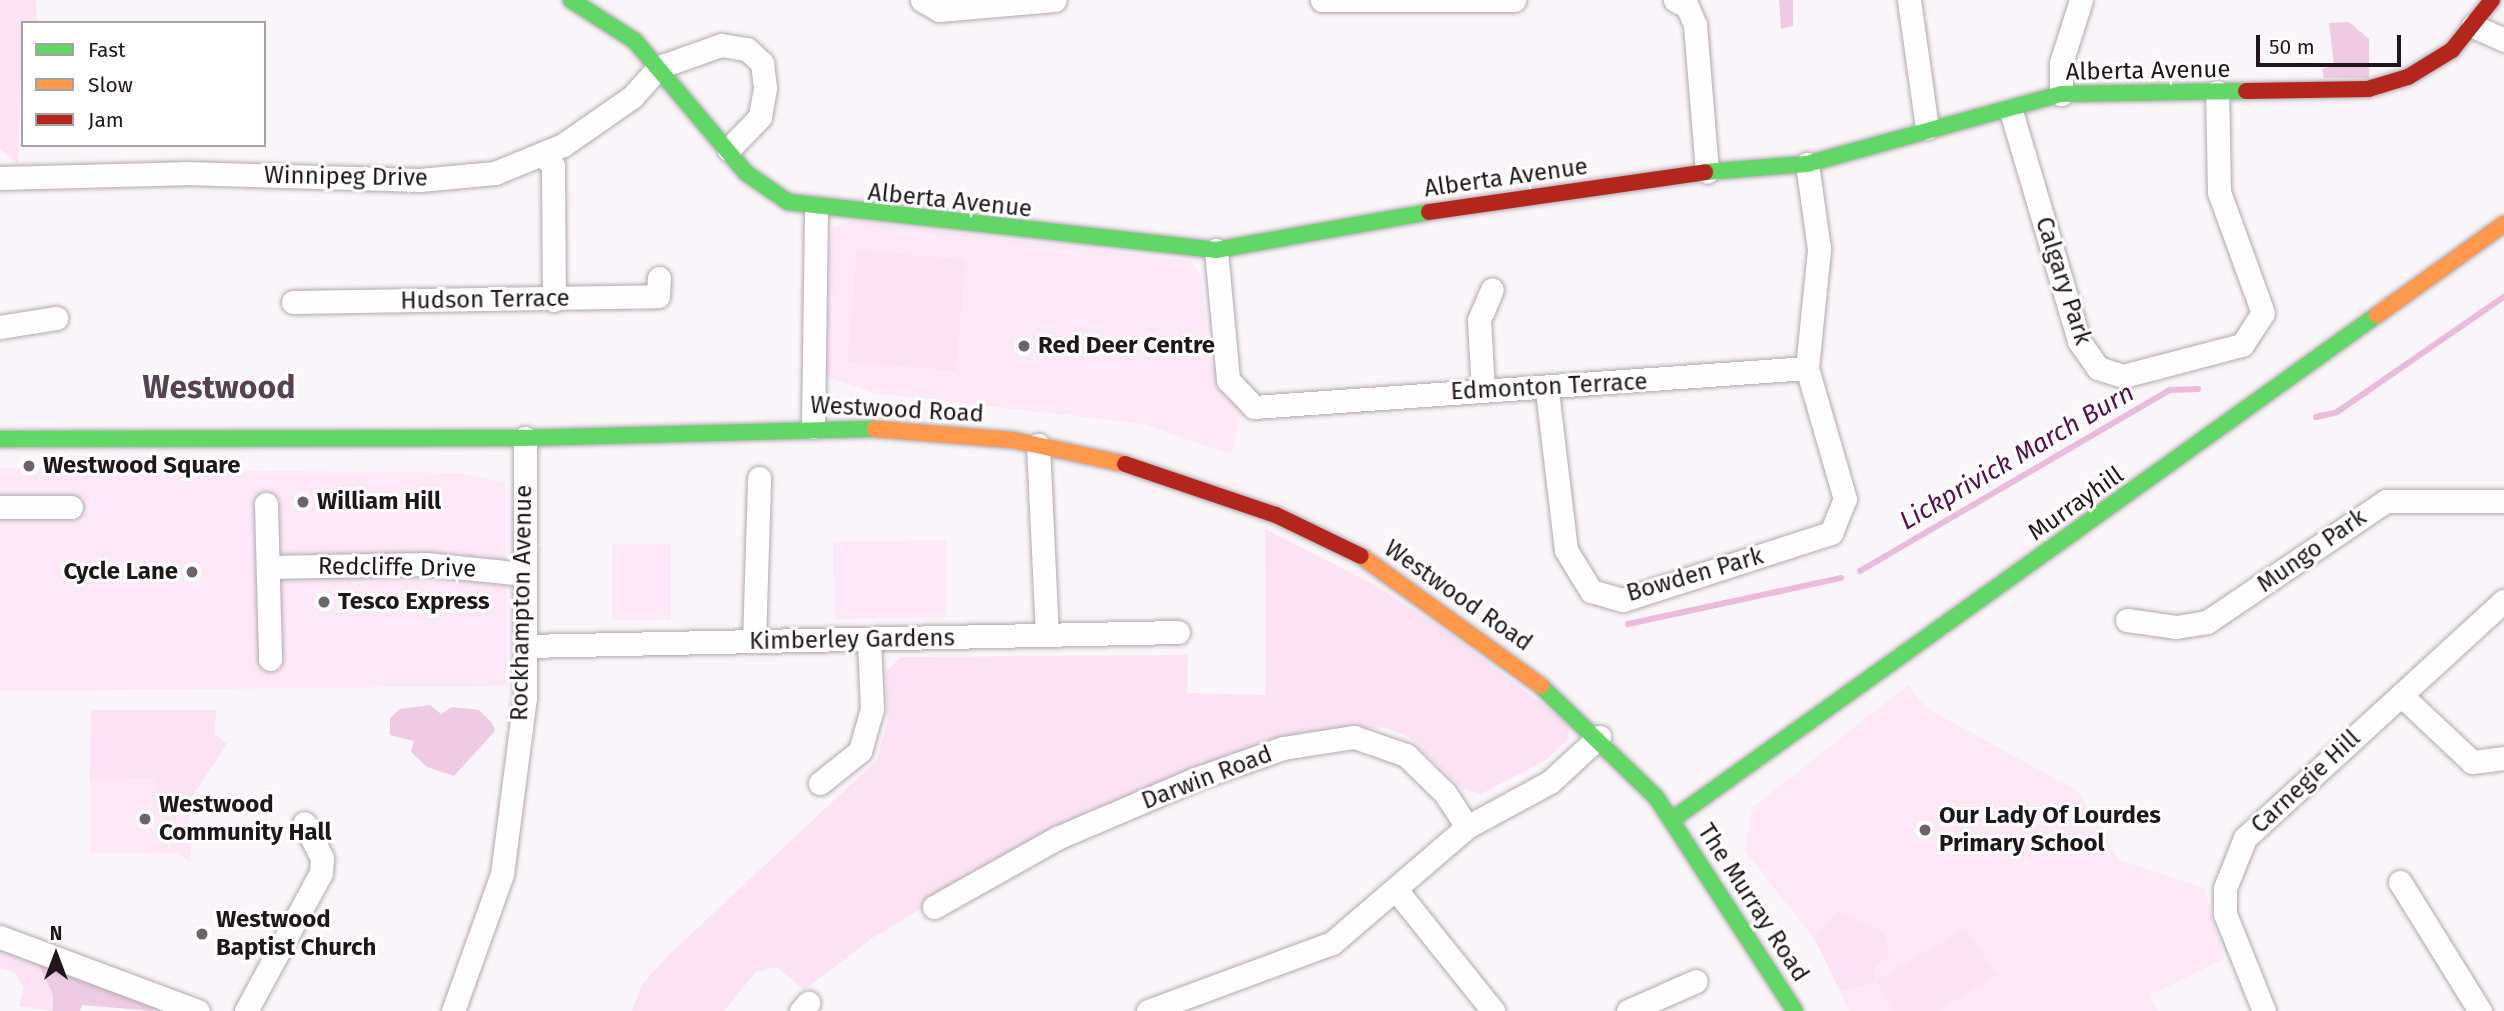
<!DOCTYPE html>
<style>
body{margin:0}
#map{position:relative;width:2504px;height:1011px;overflow:hidden;background:#faf5f8;font-family:"Fira Sans",sans-serif}
div>[style]{position:absolute}
.built>*{inset:0;background:#fde8f6;transform-origin:0 0}
.green>*{inset:0;background:#fbe3f3;transform-origin:0 0}
.forest>*{inset:0;background:#eecbe3}
.stream>*{height:6px;margin:-3px;padding:0 3px;transform-origin:3px;border-radius:3px;background:#e8bcda}
.roads{filter:drop-shadow(0 0 2px #b0a9ae) drop-shadow(0 0 2px #b0a9ae)}
.street>*{height:23px;margin:-11.5px;padding:0 11.5px;transform-origin:11.5px;border-radius:11.5px;background:#fefefe}
.fast>*{height:16px;margin:-8px;padding:0 8px;transform-origin:8px;border-radius:8px;background:#63d668}
.slow>*{height:16px;margin:-8px;padding:0 8px;transform-origin:8px;border-radius:8px;background:#ff974d}
.jam>*{height:16px;margin:-8px;padding:0 8px;transform-origin:8px;border-radius:8px;background:#b3261e}
.dots>*{width:19px;height:19px;translate:-50% -50%;box-sizing:border-box;border:4px solid #fff;border-radius:50%}
span{translate:-50% -50%;white-space:nowrap;text-align:center;line-height:1.15;-webkit-text-stroke:6px #fff;paint-order:stroke}
.street-label{font-size:24px;color:#1f161c}
.poi-label{font-size:24px;color:#1f161c;font-weight:700}
.left{translate:0 -50%;text-align:left}
.right{translate:-100% -50%;text-align:right}
.water-label{font-size:26px;color:#550e46;font-style:italic}
.district-label{font-size:32px;color:#584251;font-weight:700}
.legend{position:absolute;left:21px;top:21px;width:245px;height:126px;box-sizing:border-box;background:#fff;border:2px solid #a5a2a4;margin:0;padding:9px 12px;list-style:none;font-size:21px;color:#1f161c}
.legend li{display:flex;align-items:center;gap:14px;height:35px}
.legend b{width:35px;border:2px solid #a5a2a4}
.north{position:absolute;left:21px;top:920px;width:70px;height:70px;-webkit-text-stroke:5px #fff;paint-order:stroke;rotate:0deg;font-size:19px;font-weight:700;line-height:28px;text-align:center;color:#1f161c}
.north::after{content:'';display:block;margin:auto;width:24px;height:32px;background:#1f161c;clip-path:polygon(50% 0,100% 100%,50% 72%,0 100%)}
.scale{position:absolute;left:2256px;top:35px;width:145px;height:32px;box-sizing:border-box;border:4px solid #1f161c;border-top:0;padding-left:9px;font-size:21px;line-height:24px;white-space:nowrap;color:#1f161c;-webkit-text-stroke:5px #fff;paint-order:stroke}
</style>
<div id="map">
<div class="built">
<div style="clip-path:polygon(853px 221px,1191px 261px,1201px 277px,1210px 359px,1242px 412px,1231px 455px,1144px 424px,875px 393px,826px 377px,830px 237px,834px 227px)"></div>
<div style="clip-path:polygon(0 468px,458px 473px,505px 482px,507px 686px,0 691px)"></div>
<div style="left:946px;top:540px;width:77px;height:113px;rotate:89deg"></div>
<div style="left:612px;top:544px;width:59px;height:76px"></div>
<div style="clip-path:polygon(1908px 685px,1926px 708px,2078px 791px,2119px 860px,2204px 888px,2224px 959px,2150px 995px,2157px 1011px,1849px 1011px,1820px 946px,1745px 851px,1752px 808px)"></div>
<div style="clip-path:polygon(155px 778px,156px 804px,189px 801px,191px 863px,178px 854px,90px 853px,90px 780px)"></div>
</div>
<div class="green">
<div style="clip-path:polygon(0 0,36px 0,37px 23px,23px 23px,18px 164px,0 149px)"></div>
<div style="left:857px;top:250px;width:109px;height:112px;rotate:5deg"></div>
<div style="clip-path:polygon(1265px 529px,1373px 584px,1450px 634px,1568px 724px,1569px 739px,1546px 760px,1481px 794px,1462px 788px,1410px 738px,1385px 727px,1303px 734px,1195px 779px,1090px 810px,875px 936px,804px 990px,777px 967px,756px 972px,724px 1011px,632px 1011px,642px 984px,671px 953px,877px 760px,887px 723px,886px 671px,901px 657px,1188px 655px,1187px 693px,1266px 695px)"></div>
<div style="clip-path:polygon(91px 710px,216px 710px,215px 734px,227px 744px,189px 801px,156px 804px,155px 778px,90px 780px)"></div>
<div style="clip-path:polygon(1838px 911px,1883px 932px,1890px 956px,1873px 969px,1876px 981px,1966px 928px,1997px 975px,1936px 1011px,1893px 1011px,1877px 982px,1840px 991px,1814px 938px)"></div>
<div style="clip-path:polygon(0 947px,35px 956px,53px 995px,53px 1011px,19px 1006px,24px 988px,14px 972px,0 969px)"></div>
</div>
<div class="forest">
<div style="clip-path:polygon(1779px 0,1793px 0,1793px 26px,1781px 29px)"></div>
<div style="clip-path:polygon(2349px 22px,2369px 39px,2369px 78px,2324px 78px,2322px 69px,2334px 65px,2329px 23px)"></div>
<div style="clip-path:polygon(430px 705px,441px 714px,452px 707px,479px 710px,492px 723px,495px 731px,454px 776px,427px 767px,411px 752px,414px 741px,390px 735px,390px 718px,400px 709px)"></div>
<div style="clip-path:polygon(35px 956px,157px 1002px,153px 1011px,82px 1005px,80px 1011px,53px 1011px,53px 995px)"></div>
</div>
<div class="stream">
<div style="left:2316px;top:417px;width:22px;rotate:-13deg"></div>
<div style="left:2337px;top:412px;width:203px;rotate:-34.6deg"></div>
<div style="left:1860px;top:571px;width:359px;rotate:-30.3deg"></div>
<div style="left:2170px;top:390px;width:28px;rotate:-2deg"></div>
<div style="left:1628px;top:624px;width:218px;rotate:-12.2deg"></div>
</div>
<div class="roads">
<div class="street">
<div style="left:922px;top:0;width:20px;rotate:30deg"></div>
<div style="left:939px;top:10px;width:116px;rotate:-4.9deg"></div>
<div style="left:1322px;top:0;width:192px"></div>
<div style="left:1675px;top:0;width:13px;rotate:27deg"></div>
<div style="left:1687px;top:6px;width:21px;rotate:67deg"></div>
<div style="left:1695px;top:25px;width:147px;rotate:85.3deg"></div>
<div style="left:1909px;top:0;width:129px;rotate:82deg"></div>
<div style="left:2473px;top:26px;width:34px;rotate:24deg"></div>
<div style="left:2061px;top:94px;width:31px;rotate:-90deg"></div>
<div style="left:2061px;top:63px;width:66px;rotate:-72.4deg"></div>
<div style="left:2011px;top:111px;width:240px;rotate:73.5deg"></div>
<div style="left:2079px;top:341px;width:33px;rotate:55deg"></div>
<div style="left:2098px;top:368px;width:26px;rotate:18deg"></div>
<div style="left:2123px;top:376px;width:123px;rotate:-14.6deg"></div>
<div style="left:2242px;top:345px;width:38px;rotate:-57deg"></div>
<div style="left:2263px;top:313px;width:129px;rotate:-110deg"></div>
<div style="left:2219px;top:192px;width:100px;rotate:-91.1deg"></div>
<div style="left:543px;top:155px;width:15px;rotate:48deg"></div>
<div style="left:553px;top:166px;width:134px;rotate:89.6deg"></div>
<div style="left:0;top:178px;width:185px;rotate:-1.5deg"></div>
<div style="left:185px;top:173px;width:235px;rotate:1.7deg"></div>
<div style="left:420px;top:180px;width:75px;rotate:-5.3deg"></div>
<div style="left:495px;top:173px;width:74px;rotate:-22.4deg"></div>
<div style="left:563px;top:145px;width:84px;rotate:-34.8deg"></div>
<div style="left:632px;top:97px;width:40px;rotate:-48deg"></div>
<div style="left:659px;top:67px;width:66px;rotate:-19.5deg"></div>
<div style="left:721px;top:45px;width:26px;rotate:9deg"></div>
<div style="left:747px;top:49px;width:21px;rotate:43deg"></div>
<div style="left:762px;top:63px;width:25px;rotate:83deg"></div>
<div style="left:765px;top:88px;width:29px;rotate:100deg"></div>
<div style="left:760px;top:117px;width:45px;rotate:134.1deg"></div>
<div style="left:1216px;top:250px;width:131px;rotate:84.7deg"></div>
<div style="left:1228px;top:380px;width:37px;rotate:46deg"></div>
<div style="left:1254px;top:407px;width:554px;rotate:-4.03deg"></div>
<div style="left:293px;top:302px;width:365px;rotate:-0.9deg"></div>
<div style="left:658px;top:296px;width:18px;rotate:-87deg"></div>
<div style="left:0;top:327px;width:57px;rotate:-9.1deg"></div>
<div style="left:1483px;top:390px;width:70px;rotate:-93.3deg"></div>
<div style="left:1479px;top:320px;width:33px;rotate:-67deg"></div>
<div style="left:1547px;top:391px;width:160px;rotate:83.2deg"></div>
<div style="left:1566px;top:550px;width:48px;rotate:58.6deg"></div>
<div style="left:1591px;top:591px;width:33px;rotate:16deg"></div>
<div style="left:1623px;top:600px;width:219px;rotate:-17.9deg"></div>
<div style="left:1831px;top:533px;width:37px;rotate:-68deg"></div>
<div style="left:1845px;top:499px;width:136px;rotate:-106.2deg"></div>
<div style="left:1807px;top:368px;width:120px;rotate:-84.2deg"></div>
<div style="left:1819px;top:249px;width:86px;rotate:-98deg"></div>
<div style="left:813px;top:427px;width:219px;rotate:-89.2deg"></div>
<div style="left:1038px;top:445px;width:190px;rotate:87.3deg"></div>
<div style="left:266px;top:504px;width:155px;rotate:88.5deg"></div>
<div style="left:0;top:507px;width:71px"></div>
<div style="left:270px;top:567px;width:156px;rotate:-1.1deg"></div>
<div style="left:426px;top:564px;width:99px;rotate:5.8deg"></div>
<div style="left:2127px;top:620px;width:49px;rotate:8.1deg"></div>
<div style="left:2176px;top:627px;width:31px;rotate:-9deg"></div>
<div style="left:2207px;top:622px;width:216px;rotate:-34.1deg"></div>
<div style="left:2386px;top:501px;width:118px"></div>
<div style="left:754px;top:641px;width:163px;rotate:-88.2deg"></div>
<div style="left:526px;top:646px;width:652px;rotate:-1.23deg"></div>
<div style="left:2401px;top:695px;width:98px;rotate:43.3deg"></div>
<div style="left:2472px;top:762px;width:32px;rotate:-7deg"></div>
<div style="left:820px;top:783px;width:51px;rotate:-38.7deg"></div>
<div style="left:860px;top:751px;width:44px;rotate:-74.1deg"></div>
<div style="left:872px;top:709px;width:69px;rotate:-92.5deg"></div>
<div style="left:2400px;top:882px;width:152px;rotate:58.2deg"></div>
<div style="left:1397px;top:891px;width:154px;rotate:51.3deg"></div>
<div style="left:934px;top:907px;width:141px;rotate:-29.3deg"></div>
<div style="left:1057px;top:838px;width:150px;rotate:-23.1deg"></div>
<div style="left:1195px;top:779px;width:93px;rotate:-19.4deg"></div>
<div style="left:1283px;top:748px;width:72px;rotate:-8.8deg"></div>
<div style="left:1354px;top:737px;width:55px;rotate:19.1deg"></div>
<div style="left:1406px;top:755px;width:54px;rotate:44.3deg"></div>
<div style="left:1445px;top:793px;width:40px;rotate:57.1deg"></div>
<div style="left:0;top:937px;width:211px;rotate:20.5deg"></div>
<div style="left:246px;top:1011px;width:157px;rotate:-61.5deg"></div>
<div style="left:321px;top:873px;width:15px;rotate:-86deg"></div>
<div style="left:322px;top:858px;width:39px;rotate:-117deg"></div>
<div style="left:453px;top:1011px;width:145px;rotate:-70.3deg"></div>
<div style="left:502px;top:874px;width:177px;rotate:-82.6deg"></div>
<div style="left:525px;top:698px;width:260px;rotate:-90deg"></div>
<div style="left:801px;top:1011px;width:11px;rotate:-49deg"></div>
<div style="left:1148px;top:1011px;width:196px;rotate:-20.3deg"></div>
<div style="left:1332px;top:943px;width:178px;rotate:-40.7deg"></div>
<div style="left:1467px;top:827px;width:94px;rotate:-28.5deg"></div>
<div style="left:1550px;top:782px;width:67px;rotate:-42.6deg"></div>
<div style="left:1628px;top:1011px;width:74px;rotate:-23.8deg"></div>
<div style="left:2264px;top:1011px;width:105px;rotate:-111.9deg"></div>
<div style="left:2225px;top:914px;width:26px;rotate:-90deg"></div>
<div style="left:2225px;top:888px;width:54px;rotate:-68.2deg"></div>
<div style="left:2245px;top:838px;width:351px;rotate:-42.5deg"></div>
</div>
<div class="fast">
<div style="left:571px;top:0;width:76px;rotate:32.6deg"></div>
<div style="left:635px;top:41px;width:172px;rotate:49.9deg"></div>
<div style="left:746px;top:173px;width:51px;rotate:34.6deg"></div>
<div style="left:788px;top:202px;width:431px;rotate:6.4deg"></div>
<div style="left:1216px;top:250px;width:216px;rotate:-10.1deg"></div>
<div style="left:1705px;top:172px;width:102px;rotate:-4.5deg"></div>
<div style="left:1807px;top:164px;width:263px;rotate:-15.4deg"></div>
<div style="left:2061px;top:94px;width:185px;rotate:-0.9deg"></div>
<div style="left:0;top:439px;width:525px;rotate:-0.11deg"></div>
<div style="left:525px;top:438px;width:350px;rotate:-1.5deg"></div>
<div style="left:1541px;top:686px;width:160px;rotate:44deg"></div>
<div style="left:1656px;top:797px;width:255px;rotate:57deg"></div>
<div style="left:1673px;top:819px;width:866px;rotate:-35.6deg"></div>
</div>
<div class="slow">
<div style="left:2377px;top:315px;width:156px;rotate:-35.6deg"></div>
<div style="left:875px;top:429px;width:138px;rotate:4.6deg"></div>
<div style="left:1013px;top:440px;width:115px;rotate:12.1deg"></div>
<div style="left:1361px;top:556px;width:222px;rotate:35.8deg"></div>
</div>
<div class="jam">
<div style="left:2246px;top:91px;width:122px;rotate:-0.9deg"></div>
<div style="left:2368px;top:89px;width:42px;rotate:-16.7deg"></div>
<div style="left:2408px;top:77px;width:52px;rotate:-31.5deg"></div>
<div style="left:2452px;top:50px;width:64px;rotate:-51.3deg"></div>
<div style="left:1429px;top:212px;width:279px;rotate:-8.2deg"></div>
<div style="left:1125px;top:464px;width:159px;rotate:18.7deg"></div>
<div style="left:1276px;top:515px;width:94px;rotate:25.8deg"></div>
</div>
</div>
<div class="dots">
<div style="left:1024px;top:346px;background:#6c6469"></div>
<div style="left:29px;top:466px;background:#6c6469"></div>
<div style="left:303px;top:502px;background:#6c6469"></div>
<div style="left:192px;top:572px;background:#6c6469"></div>
<div style="left:324px;top:602px;background:#6c6469"></div>
<div style="left:145px;top:819px;background:#6c6469"></div>
<div style="left:1925px;top:830px;background:#6c6469"></div>
<div style="left:202px;top:934px;background:#6c6469"></div>
</div>
<div class="street-label">
<span style="left:2148px;top:71px;rotate:-1deg">Alberta Avenue</span>
<span style="left:346px;top:177px;rotate:1deg">Winnipeg Drive</span>
<span style="left:1506px;top:178px;rotate:-8deg">Alberta Avenue</span>
<span style="left:950px;top:201px;rotate:6deg">Alberta Avenue</span>
<span style="left:2063px;top:281px;rotate:72deg">Calgary Park</span>
<span style="left:485px;top:300px;rotate:-1deg">Hudson Terrace</span>
<span style="left:1549px;top:387px;rotate:-3deg">Edmonton Terrace</span>
<span style="left:897px;top:410px;rotate:3deg">Westwood Road</span>
<span style="left:2076px;top:504px;rotate:-35deg">Murrayhill</span>
<span style="left:2312px;top:551px;rotate:-35deg">Mungo Park</span>
<span style="left:397px;top:568px;rotate:1deg">Redcliffe Drive</span>
<span style="left:1695px;top:575px;rotate:-16deg">Bowden Park</span>
<span style="left:1458px;top:596px;rotate:35deg">Westwood Road</span>
<span style="left:522px;top:603px;rotate:-89deg">Rockhampton Avenue</span>
<span style="left:852px;top:640px;rotate:-1deg">Kimberley Gardens</span>
<span style="left:1207px;top:778px;rotate:-21deg">Darwin Road</span>
<span style="left:2306px;top:782px;rotate:-43deg">Carnegie Hill</span>
<span style="left:1753px;top:903px;rotate:57deg">The Murray Road</span>
</div>
<div class="poi-label">
<span class="left" style="left:1038px;top:346px">Red Deer Centre</span>
<span class="left" style="left:43px;top:466px">Westwood Square</span>
<span class="left" style="left:317px;top:502px">William Hill</span>
<span class="right" style="left:178px;top:572px">Cycle Lane</span>
<span class="left" style="left:338px;top:602px">Tesco Express</span>
<span class="left" style="left:159px;top:819px">Westwood<br>Community Hall</span>
<span class="left" style="left:1939px;top:830px">Our Lady Of Lourdes<br>Primary School</span>
<span class="left" style="left:216px;top:934px">Westwood<br>Baptist Church</span>
</div>
<div class="water-label">
<span style="left:2017px;top:457px;rotate:-30deg">Lickprivick March Burn</span>
</div>
<div class="district-label">
<span style="left:219px;top:387px">Westwood</span>
</div>
<ul class="legend">
<li><b style="height:9px;background:#63d668"></b>Fast</li>
<li><b style="height:9px;background:#ff974d"></b>Slow</li>
<li><b style="height:9px;background:#b3261e"></b>Jam</li>
</ul>
<div class="north">N</div>
<div class="scale">50 m</div>
</div>
